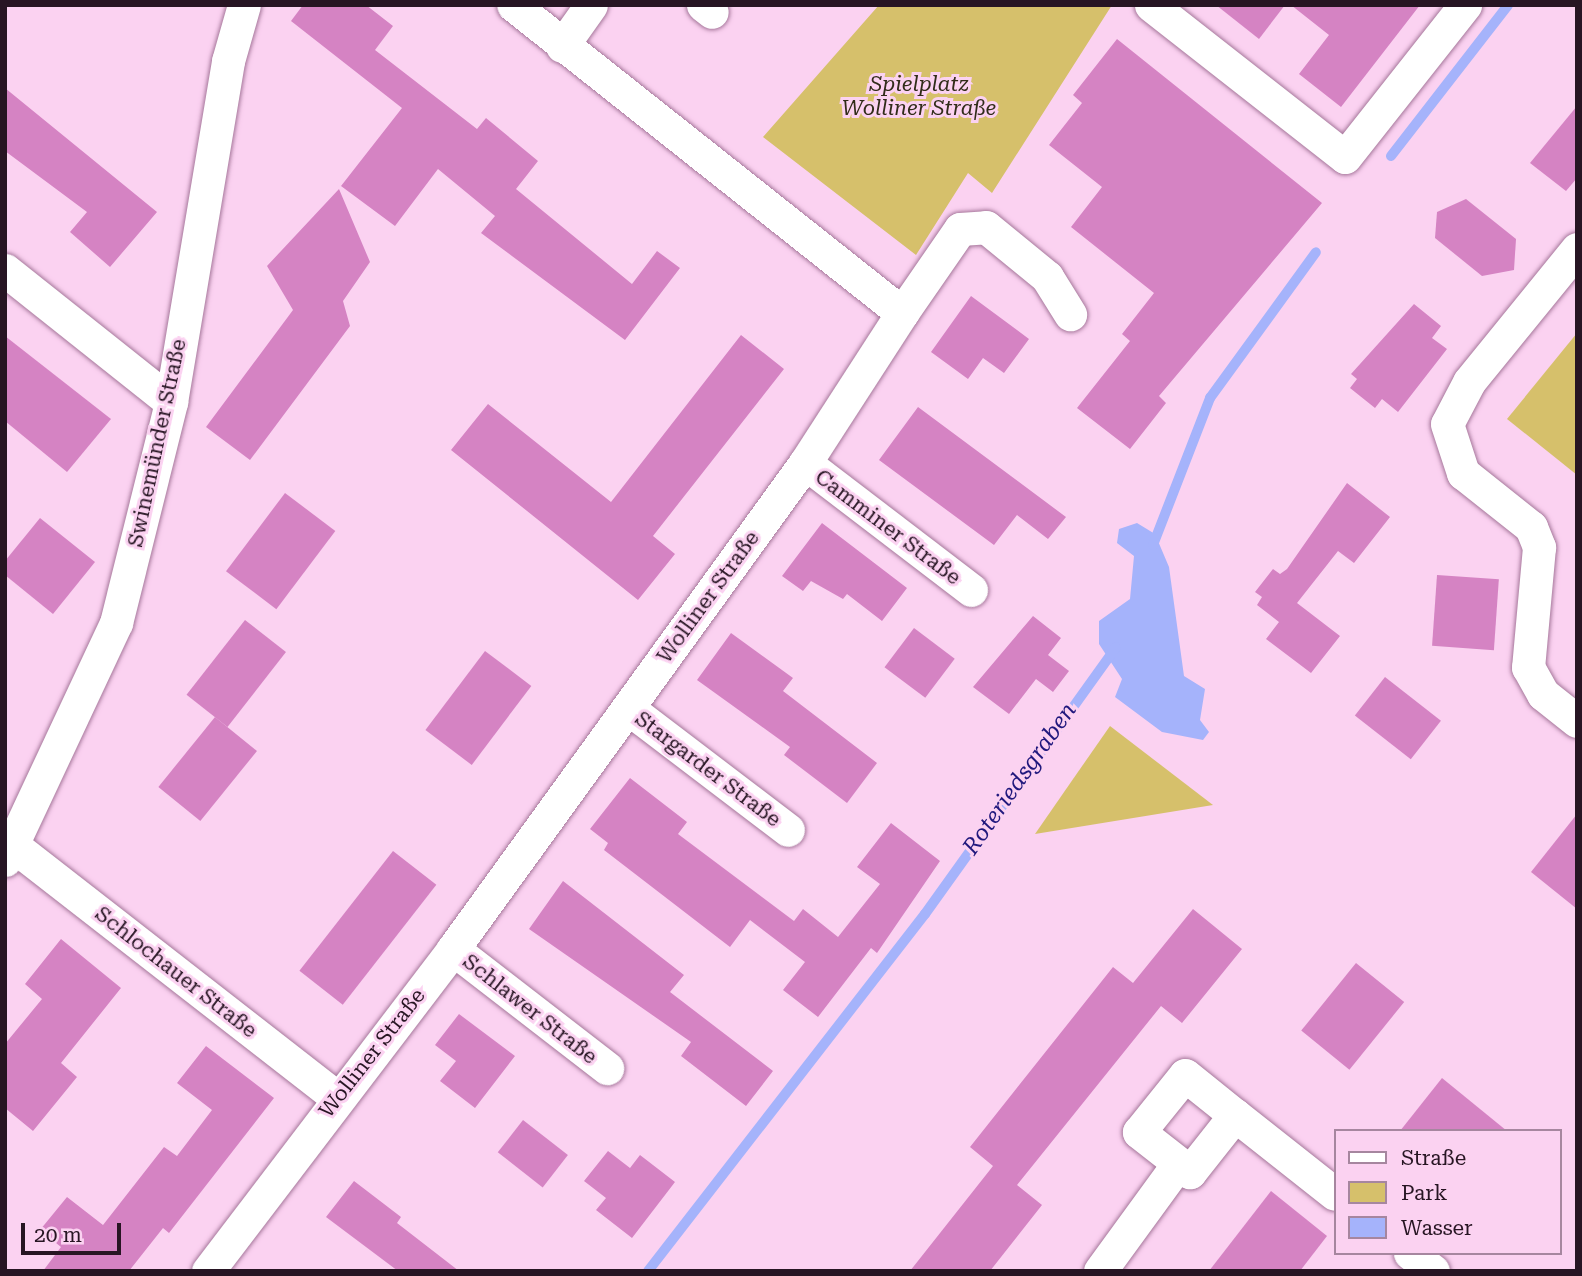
<!DOCTYPE html>
<meta charset="utf-8">
<style>
body{margin:0}
#map{position:relative;width:1582px;height:1276px;overflow:hidden;background:#fbd2f1;font-family:"Roboto Serif",serif}
div>[style]{position:absolute}
.green>*{inset:0;background:#d6c06b}
.water>*{inset:0;background:#a5b3fb}
.stream>*{height:10px;margin:-5px;padding:0 5px;transform-origin:5px;border-radius:5px;background:#a5b3fb}
.building>*{inset:0;background:#d583c3;transform-origin:0 0}
.roads{filter:drop-shadow(0 0 2px #a6779b) drop-shadow(0 0 2px #a6779b)}
.minor>*{height:33px;margin:-16.5px;padding:0 16.5px;transform-origin:16.5px;border-radius:16.5px;background:#fff}
span{translate:-50% -50%;white-space:nowrap;text-align:center;line-height:1.15;-webkit-text-stroke:6px #fbd2f1;paint-order:stroke}
.park-label{font-size:21px;color:#312c19;font-style:italic}
.street-label{font-size:21px;color:#271523}
.water-label{font-size:23px;color:#20187d;font-style:italic}
.frame{position:absolute;inset:0;border:7px solid #271523;pointer-events:none}
.legend{position:absolute;left:1334px;top:1129px;width:228px;height:126px;box-sizing:border-box;background:#fbd2f1;border:2px solid #a6869f;margin:0;padding:9px 12px;list-style:none;font-size:21px;color:#271523}
.legend li{display:flex;align-items:center;gap:14px;height:35px}
.legend b{width:35px;border:2px solid #a6869f}
.scale{position:absolute;left:21px;top:1223px;width:100px;height:32px;box-sizing:border-box;border:4px solid #271523;border-top:0;padding-left:9px;font-size:21px;line-height:24px;white-space:nowrap;color:#271523;-webkit-text-stroke:5px #fbd2f1;paint-order:stroke}
</style>
<div id="map">
<div class="green">
<div style="clip-path:polygon(879px 5px,1112px 5px,992px 193px,968px 173px,916px 255px,763px 137px)"></div>
<div style="clip-path:polygon(1577px 333px,1577px 475px,1507px 419px)"></div>
<div style="clip-path:polygon(1110px 726px,1213px 805px,1035px 834px,1071px 782px)"></div>
</div>
<div class="water">
<div style="clip-path:polygon(1137px 523px,1155px 534px,1169px 567px,1184px 676px,1205px 689px,1200px 720px,1209px 732px,1203px 740px,1162px 732px,1115px 697px,1122px 679px,1099px 644px,1099px 621px,1130px 599px,1134px 556px,1117px 543px,1119px 529px)"></div>
</div>
<div class="stream">
<div style="left:1391px;top:156px;width:191px;rotate:-52.2deg"></div>
<div style="left:1153px;top:545px;width:158px;rotate:-68.8deg"></div>
<div style="left:1210px;top:398px;width:180px;rotate:-54deg"></div>
<div style="left:648px;top:1271px;width:452px;rotate:-52.2deg"></div>
<div style="left:925px;top:914px;width:328px;rotate:-54.4deg"></div>
</div>
<div class="building">
<div style="clip-path:polygon(303px 5px,366px 5px,393px 26px,375px 50px,477px 129px,486px 118px,538px 161px,516px 189px,632px 284px,657px 251px,680px 268px,625px 340px,481px 233px,495px 216px,438px 169px,395px 226px,341px 186px,402px 108px,291px 21px)"></div>
<div style="clip-path:polygon(1216px 5px,1285px 5px,1259px 39px)"></div>
<div style="clip-path:polygon(1291px 5px,1420px 5px,1341px 107px,1299px 74px,1329px 35px)"></div>
<div style="clip-path:polygon(1117px 39px,1322px 203px,1159px 396px,1166px 403px,1130px 449px,1077px 408px,1130px 341px,1122px 334px,1154px 293px,1071px 227px,1102px 187px,1049px 145px,1082px 103px,1073px 95px)"></div>
<div style="clip-path:polygon(5px 88px,157px 212px,110px 267px,70px 232px,87px 212px,5px 151px)"></div>
<div style="clip-path:polygon(1577px 106px,1577px 178px,1566px 191px,1530px 163px)"></div>
<div style="clip-path:polygon(339px 189px,370px 262px,343px 301px,350px 326px,250px 460px,206px 427px,293px 310px,267px 266px)"></div>
<div style="clip-path:polygon(1466px 199px,1516px 239px,1514px 270px,1482px 276px,1435px 238px,1437px 212px)"></div>
<div style="clip-path:polygon(971px 296px,1029px 339px,1004px 373px,983px 358px,968px 379px,931px 352px)"></div>
<div style="clip-path:polygon(1414px 304px,1441px 326px,1432px 338px,1447px 349px,1398px 412px,1382px 399px,1375px 408px,1350px 388px,1357px 379px,1351px 374px)"></div>
<div style="clip-path:polygon(741px 335px,784px 369px,653px 536px,675px 554px,638px 600px,451px 450px,488px 404px,611px 502px)"></div>
<div style="clip-path:polygon(5px 336px,111px 419px,67px 472px,5px 421px)"></div>
<div style="clip-path:polygon(918px 407px,1066px 517px,1048px 539px,1017px 515px,994px 545px,879px 460px)"></div>
<div style="clip-path:polygon(1347px 483px,1390px 517px,1354px 563px,1338px 551px,1297px 603px,1340px 636px,1311px 673px,1266px 639px,1279px 622px,1257px 605px,1262px 597px,1255px 592px,1273px 569px,1280px 574px,1287px 569px)"></div>
<div style="left:285px;top:493px;width:63px;height:98px;rotate:37deg"></div>
<div style="clip-path:polygon(40px 518px,95px 562px,53px 614px,5px 575px,5px 561px)"></div>
<div style="clip-path:polygon(822px 523px,907px 588px,882px 621px,847px 594px,843px 599px,811px 581px,803px 591px,782px 576px)"></div>
<div style="left:1437px;top:575px;width:62px;height:71px;rotate:4deg"></div>
<div style="clip-path:polygon(1033px 616px,1061px 638px,1048px 655px,1069px 671px,1053px 692px,1036px 679px,1009px 714px,973px 687px)"></div>
<div style="left:245px;top:620px;width:52px;height:95px;rotate:38deg"></div>
<div style="left:914px;top:628px;width:51px;height:49px;rotate:37deg"></div>
<div style="clip-path:polygon(731px 633px,793px 678px,783px 691px,877px 763px,847px 803px,784px 755px,790px 747px,697px 680px)"></div>
<div style="left:485px;top:651px;width:58px;height:99px;rotate:37deg"></div>
<div style="left:1385px;top:677px;width:71px;height:49px;rotate:38deg"></div>
<div style="left:215px;top:717px;width:54px;height:90px;rotate:39deg"></div>
<div style="clip-path:polygon(630px 778px,687px 822px,678px 834px,794px 921px,803px 909px,838px 937px,880px 884px,857px 867px,891px 823px,940px 861px,877px 953px,871px 948px,818px 1017px,783px 990px,805px 962px,750px 920px,730px 947px,604px 850px,608px 843px,590px 829px)"></div>
<div style="clip-path:polygon(1577px 814px,1577px 909px,1531px 872px)"></div>
<div style="left:393px;top:851px;width:55px;height:152px;rotate:38deg"></div>
<div style="clip-path:polygon(563px 881px,684px 975px,670px 992px,773px 1071px,746px 1106px,681px 1056px,691px 1042px,529px 929px)"></div>
<div style="clip-path:polygon(1193px 909px,1242px 949px,1182px 1023px,1161px 1006px,1017px 1185px,1042px 1205px,990px 1271px,910px 1271px,993px 1166px,970px 1147px,1113px 967px,1133px 983px)"></div>
<div style="clip-path:polygon(61px 939px,121px 988px,61px 1063px,77px 1077px,33px 1131px,5px 1108px,5px 1044px,42px 999px,25px 984px)"></div>
<div style="left:1356px;top:963px;width:62px;height:87px;rotate:39deg"></div>
<div style="clip-path:polygon(459px 1014px,515px 1056px,475px 1108px,440px 1081px,456px 1061px,435px 1045px)"></div>
<div style="clip-path:polygon(206px 1046px,274px 1098px,169px 1233px,163px 1228px,129px 1271px,43px 1271px,61px 1247px,40px 1230px,67px 1197px,103px 1225px,164px 1147px,177px 1156px,212px 1110px,177px 1083px)"></div>
<div style="clip-path:polygon(1442px 1078px,1507px 1131px,1400px 1131px)"></div>
<div style="left:523px;top:1120px;width:57px;height:41px;rotate:38deg"></div>
<div style="clip-path:polygon(608px 1151px,630px 1168px,640px 1155px,675px 1182px,632px 1238px,596px 1210px,606px 1198px,584px 1181px)"></div>
<div style="clip-path:polygon(354px 1181px,401px 1217px,397px 1223px,459px 1271px,398px 1271px,326px 1217px)"></div>
<div style="clip-path:polygon(1271px 1191px,1327px 1236px,1300px 1271px,1209px 1271px)"></div>
</div>
<div class="roads">
<div class="minor">
<div style="left:703px;top:5px;width:11px;rotate:38deg"></div>
<div style="left:1151px;top:5px;width:246px;rotate:38.1deg"></div>
<div style="left:1345px;top:157px;width:194px;rotate:-51.7deg"></div>
<div style="left:562px;top:46px;width:50px;rotate:-54.7deg"></div>
<div style="left:1577px;top:249px;width:171px;rotate:129.1deg"></div>
<div style="left:1469px;top:382px;width:47px;rotate:117.6deg"></div>
<div style="left:1447px;top:424px;width:52px;rotate:71.9deg"></div>
<div style="left:1463px;top:473px;width:87px;rotate:38.5deg"></div>
<div style="left:1531px;top:527px;width:22px;rotate:68deg"></div>
<div style="left:1539px;top:547px;width:121px;rotate:95.2deg"></div>
<div style="left:1528px;top:667px;width:31px;rotate:61deg"></div>
<div style="left:1543px;top:694px;width:43px;rotate:38.5deg"></div>
<div style="left:5px;top:270px;width:212px;rotate:38.5deg"></div>
<div style="left:902px;top:313px;width:102px;rotate:-55.4deg"></div>
<div style="left:960px;top:229px;width:26px;rotate:-4deg"></div>
<div style="left:986px;top:227px;width:79px;rotate:39.3deg"></div>
<div style="left:1047px;top:277px;width:44px;rotate:58.1deg"></div>
<div style="left:805px;top:463px;width:209px;rotate:37.4deg"></div>
<div style="left:628px;top:708px;width:201px;rotate:37.3deg"></div>
<div style="left:15px;top:847px;width:408px;rotate:37.9deg"></div>
<div style="left:5px;top:860px;width:262px;rotate:-64.9deg"></div>
<div style="left:116px;top:623px;width:228px;rotate:-76deg"></div>
<div style="left:171px;top:402px;width:346px;rotate:-80.5deg"></div>
<div style="left:228px;top:61px;width:58px;rotate:-74.1deg"></div>
<div style="left:453px;top:949px;width:195px;rotate:37.7deg"></div>
<div style="left:1185px;top:1075px;width:64px;rotate:38.7deg"></div>
<div style="left:1235px;top:1115px;width:73px;rotate:128.3deg"></div>
<div style="left:1190px;top:1172px;width:65px;rotate:-141.9deg"></div>
<div style="left:1139px;top:1132px;width:73px;rotate:-51.1deg"></div>
<div style="left:1235px;top:1115px;width:127px;rotate:38.3deg"></div>
<div style="left:1410px;top:1253px;width:29px;rotate:38deg"></div>
<div style="left:208px;top:1271px;width:405px;rotate:-52.7deg"></div>
<div style="left:453px;top:949px;width:600px;rotate:-54.08deg"></div>
<div style="left:805px;top:463px;width:179px;rotate:-57.1deg"></div>
<div style="left:902px;top:313px;width:496px;rotate:-141.6deg"></div>
<div style="left:1100px;top:1271px;width:132px;rotate:-53.9deg"></div>
</div>
</div>
<div class="park-label">
<span style="left:919px;top:96px">Spielplatz<br>Wolliner Straße</span>
</div>
<div class="street-label">
<span style="left:157px;top:443px;rotate:-78deg">Swinemünder Straße</span>
<span style="left:888px;top:527px;rotate:37deg">Camminer Straße</span>
<span style="left:708px;top:597px;rotate:-54deg">Wolliner Straße</span>
<span style="left:708px;top:769px;rotate:37deg">Stargarder Straße</span>
<span style="left:176px;top:972px;rotate:38deg">Schlochauer Straße</span>
<span style="left:530px;top:1009px;rotate:38deg">Schlawer Straße</span>
<span style="left:372px;top:1053px;rotate:-52deg">Wolliner Straße</span>
</div>
<div class="water-label">
<span style="left:1020px;top:779px;rotate:-55deg">Roteriedsgraben</span>
</div>
<div class="frame"></div>
<ul class="legend">
<li><b style="height:9px;background:#fff"></b>Straße</li>
<li><b style="height:19px;background:#d6c06b"></b>Park</li>
<li><b style="height:19px;background:#a5b3fb"></b>Wasser</li>
</ul>
<div class="scale">20 m</div>
</div>
